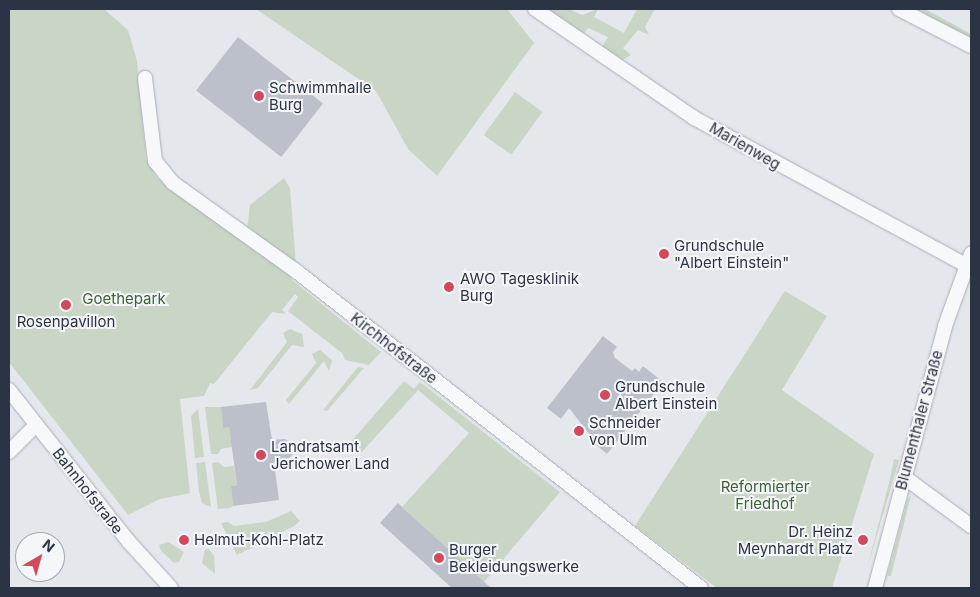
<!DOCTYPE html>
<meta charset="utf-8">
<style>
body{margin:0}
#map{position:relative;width:980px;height:597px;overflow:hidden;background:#e4e7ec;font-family:Inter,sans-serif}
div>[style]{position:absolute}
.green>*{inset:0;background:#c9d6c5;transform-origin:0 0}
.building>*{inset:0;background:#bbc0ca;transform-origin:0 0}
.roads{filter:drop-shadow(0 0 1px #a9aeb7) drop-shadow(0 0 1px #a9aeb7)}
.minor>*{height:14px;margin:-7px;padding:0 7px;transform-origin:7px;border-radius:7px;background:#f7f8fa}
.dots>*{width:14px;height:14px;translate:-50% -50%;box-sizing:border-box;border:2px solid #f4f6f9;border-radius:50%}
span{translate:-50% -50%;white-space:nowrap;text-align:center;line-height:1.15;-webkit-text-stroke:4px #f4f6f9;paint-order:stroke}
.poi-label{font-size:15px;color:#2b3445}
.left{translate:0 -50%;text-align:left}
.right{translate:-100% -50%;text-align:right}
.street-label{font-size:15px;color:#2b3445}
.park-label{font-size:15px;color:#3f6138}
.frame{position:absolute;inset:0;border:10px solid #2b3445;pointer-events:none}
.north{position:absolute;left:15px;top:532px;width:50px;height:50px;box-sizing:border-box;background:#f4f6f9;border:1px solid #a4a8b1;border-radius:50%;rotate:38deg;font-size:14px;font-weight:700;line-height:20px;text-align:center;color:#2b3445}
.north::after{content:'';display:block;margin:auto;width:18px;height:22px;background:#d1495b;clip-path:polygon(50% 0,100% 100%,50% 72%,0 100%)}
</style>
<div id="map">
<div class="green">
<div style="clip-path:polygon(9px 9px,104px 9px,128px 30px,137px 61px,146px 159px,157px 178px,290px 275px,292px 280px,381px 352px,369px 365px,345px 360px,342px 353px,288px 311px,298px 297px,295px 294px,282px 310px,286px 314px,272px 312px,214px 384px,210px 383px,204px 396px,180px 399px,190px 493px,160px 499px,128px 515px,9px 362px)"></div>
<div style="clip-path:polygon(256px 9px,507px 9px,534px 43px,437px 176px,408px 149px,376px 91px)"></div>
<div style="clip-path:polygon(546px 9px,569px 9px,582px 15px,598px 9px,594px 17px,624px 33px,637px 9px,655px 9px,645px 27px,649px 35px,638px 30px,623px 48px,631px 55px,621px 61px,601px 48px,608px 37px,588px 28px,583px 35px)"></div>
<div style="clip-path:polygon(913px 9px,925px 9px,971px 34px,971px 39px)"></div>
<div style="left:515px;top:92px;width:34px;height:53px;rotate:36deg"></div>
<div style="clip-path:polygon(284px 178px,290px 188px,296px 265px,247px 230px,250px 205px)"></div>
<div style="clip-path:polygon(785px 291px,827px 316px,782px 390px,874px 454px,832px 588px,717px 588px,635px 526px)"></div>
<div style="clip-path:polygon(290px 329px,302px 334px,304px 347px,292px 345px,258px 388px,250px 390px,287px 342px,283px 333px)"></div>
<div style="clip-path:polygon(320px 350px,332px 360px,329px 371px,324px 361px,289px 404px,286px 400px,316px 363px,312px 354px)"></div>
<div style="clip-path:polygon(358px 367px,364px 368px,327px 411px,323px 410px)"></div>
<div style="clip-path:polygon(404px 381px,414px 389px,420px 382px,560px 492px,484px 582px,402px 507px,469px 433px,418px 390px,360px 454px,349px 444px)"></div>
<div style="clip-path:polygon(205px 407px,221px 407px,223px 427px,229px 427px,232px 447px,221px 449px,218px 454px,211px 454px)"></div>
<div style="clip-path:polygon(198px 409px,204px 457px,195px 458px,191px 416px)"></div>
<div style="clip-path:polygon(894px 459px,899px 460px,867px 569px,889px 483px)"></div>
<div style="clip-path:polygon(205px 462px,211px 507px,202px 503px,199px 492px,196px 463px)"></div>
<div style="clip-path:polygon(218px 462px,224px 467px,234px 466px,237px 485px,231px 486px,233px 506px,230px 508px,218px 509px,212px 463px)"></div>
<div style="clip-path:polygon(911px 495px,891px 576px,887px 576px,907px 501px)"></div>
<div style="clip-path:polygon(291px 511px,300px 521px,294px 526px,237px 555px,221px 523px,228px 522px,234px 526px,266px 522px)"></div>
<div style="clip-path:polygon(168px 542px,184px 552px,179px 562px,174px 563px,161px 551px,159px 545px)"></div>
<div style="clip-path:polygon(209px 549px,214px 556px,215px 574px,202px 563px,205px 550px)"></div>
</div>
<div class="building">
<div style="left:238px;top:37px;width:108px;height:68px;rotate:38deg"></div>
<div style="clip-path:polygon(603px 336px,617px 347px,613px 352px,615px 358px,632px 371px,635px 368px,639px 372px,643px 366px,663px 382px,607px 454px,588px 438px,590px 435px,569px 408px,561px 419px,547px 408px)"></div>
<div style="clip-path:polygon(266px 402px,272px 440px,285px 439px,292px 444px,293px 454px,287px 460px,274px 462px,279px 500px,233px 506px,231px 486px,237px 485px,229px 427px,223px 428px,221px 407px)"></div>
<div style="clip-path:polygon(398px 503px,402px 507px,491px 588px,452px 588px,380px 523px)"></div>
</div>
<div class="roads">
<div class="minor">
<div style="left:535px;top:9px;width:193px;rotate:34.4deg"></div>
<div style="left:694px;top:118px;width:309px;rotate:28.4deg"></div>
<div style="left:899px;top:9px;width:81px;rotate:27.2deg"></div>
<div style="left:145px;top:78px;width:84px;rotate:83.1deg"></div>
<div style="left:155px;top:161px;width:28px;rotate:51deg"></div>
<div style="left:173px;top:183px;width:151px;rotate:35.6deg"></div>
<div style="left:296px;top:271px;width:514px;rotate:38.05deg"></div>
<div style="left:9px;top:390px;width:194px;rotate:51.7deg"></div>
<div style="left:129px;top:542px;width:62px;rotate:47.6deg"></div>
<div style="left:9px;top:452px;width:38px;rotate:-45deg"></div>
<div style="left:904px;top:477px;width:83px;rotate:36.2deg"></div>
<div style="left:875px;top:588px;width:271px;rotate:-75deg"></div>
<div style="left:945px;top:326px;width:77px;rotate:-70.1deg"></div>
</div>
</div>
<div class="dots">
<div style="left:259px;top:96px;background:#d1495b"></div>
<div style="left:664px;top:254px;background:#d1495b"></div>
<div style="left:449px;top:287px;background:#d1495b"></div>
<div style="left:66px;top:305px;background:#d1495b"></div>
<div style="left:605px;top:395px;background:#d1495b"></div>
<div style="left:579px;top:431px;background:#d1495b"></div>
<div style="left:261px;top:455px;background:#d1495b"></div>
<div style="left:184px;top:540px;background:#d1495b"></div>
<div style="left:863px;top:540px;background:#d1495b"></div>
<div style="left:439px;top:558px;background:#d1495b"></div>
</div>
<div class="poi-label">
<span class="left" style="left:269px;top:96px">Schwimmhalle<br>Burg</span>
<span class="left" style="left:674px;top:254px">Grundschule<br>"Albert Einstein"</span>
<span class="left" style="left:460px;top:287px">AWO Tagesklinik<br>Burg</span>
<span style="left:66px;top:322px">Rosenpavillon</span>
<span class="left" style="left:615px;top:395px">Grundschule<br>Albert Einstein</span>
<span class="left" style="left:589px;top:431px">Schneider<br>von Ulm</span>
<span class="left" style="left:271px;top:455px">Landratsamt<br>Jerichower Land</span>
<span class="right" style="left:853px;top:540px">Dr. Heinz<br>Meynhardt Platz</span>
<span class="left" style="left:194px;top:540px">Helmut-Kohl-Platz</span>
<span class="left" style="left:449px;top:558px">Burger<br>Bekleidungswerke</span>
</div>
<div class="street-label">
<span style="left:745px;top:146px;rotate:30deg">Marienweg</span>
<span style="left:394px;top:348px;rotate:38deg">Kirchhofstraße</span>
<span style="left:919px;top:420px;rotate:-75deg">Blumenthaler Straße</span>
<span style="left:88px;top:491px;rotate:52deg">Bahnhofstraße</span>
</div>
<div class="park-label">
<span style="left:124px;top:299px">Goethepark</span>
<span style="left:765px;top:495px">Reformierter<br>Friedhof</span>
</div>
<div class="frame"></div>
<div class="north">N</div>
</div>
